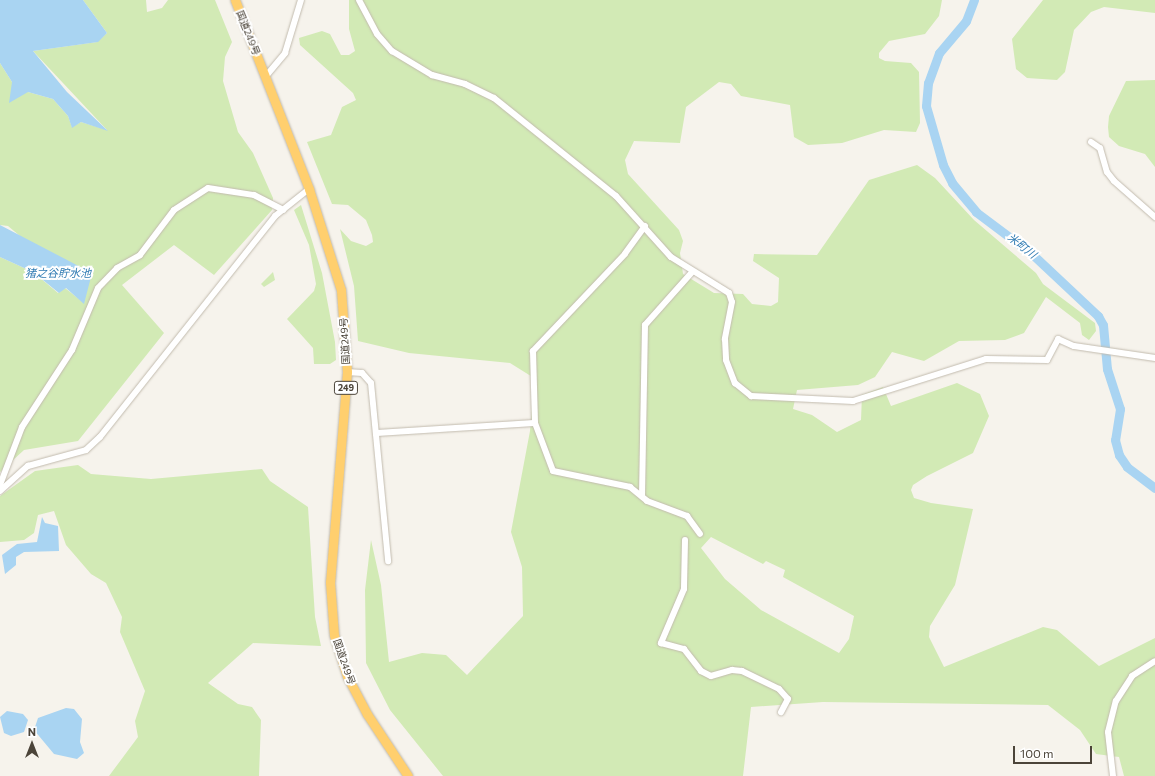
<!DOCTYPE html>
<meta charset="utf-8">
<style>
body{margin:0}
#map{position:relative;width:1155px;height:776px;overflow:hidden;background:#f6f3ec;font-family:Commissioner,"Noto Sans JP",sans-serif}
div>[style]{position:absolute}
.green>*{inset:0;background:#d2eab5}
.water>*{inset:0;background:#a9d4f2}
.river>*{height:9px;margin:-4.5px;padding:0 4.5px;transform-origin:4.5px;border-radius:4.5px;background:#a9d4f2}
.roads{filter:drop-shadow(0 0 1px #c2bbae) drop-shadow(0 0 1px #c2bbae)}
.minor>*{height:6px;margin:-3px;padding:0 3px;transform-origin:3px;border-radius:3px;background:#fff}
.highway>*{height:9px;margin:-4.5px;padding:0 4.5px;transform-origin:4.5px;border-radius:4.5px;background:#ffcf6e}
span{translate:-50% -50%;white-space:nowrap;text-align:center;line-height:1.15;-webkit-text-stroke:4px #fff;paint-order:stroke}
.shield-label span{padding:1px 3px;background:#fff;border:1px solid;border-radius:3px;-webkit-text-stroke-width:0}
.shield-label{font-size:9px;color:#4b4439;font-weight:700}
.street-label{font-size:10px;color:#4b4439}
.water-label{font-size:11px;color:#2e7ab2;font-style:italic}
.north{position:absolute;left:12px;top:724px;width:40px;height:40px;-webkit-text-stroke:3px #fff;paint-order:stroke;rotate:0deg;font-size:11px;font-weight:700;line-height:16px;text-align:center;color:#4b4439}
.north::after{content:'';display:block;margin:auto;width:14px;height:18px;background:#4b4439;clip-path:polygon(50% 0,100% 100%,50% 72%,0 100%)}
.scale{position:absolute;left:1013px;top:746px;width:79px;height:18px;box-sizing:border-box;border:2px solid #4b4439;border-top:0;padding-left:5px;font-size:12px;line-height:14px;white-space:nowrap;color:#4b4439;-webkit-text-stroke:3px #fff;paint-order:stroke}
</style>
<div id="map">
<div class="green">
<div style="clip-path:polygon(83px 0,146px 0,147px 12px,162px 8px,168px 0,215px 0,232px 42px,225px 57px,223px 81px,238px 132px,253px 153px,273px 198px,272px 210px,214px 275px,174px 245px,122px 285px,164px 333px,78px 441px,24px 450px,0 472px,0 257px,33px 272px,58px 293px,65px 288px,84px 303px,26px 241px,8px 226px,0 225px,0 63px,12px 82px,28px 92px,53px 99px,68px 116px,72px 127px,81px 122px,107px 130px,33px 51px,97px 42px,107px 33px)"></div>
<div style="clip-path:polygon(evenodd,349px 0,942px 0,939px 16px,925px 34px,889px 41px,879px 53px,879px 58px,885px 61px,911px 63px,919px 72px,920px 123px,916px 132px,884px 130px,842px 143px,808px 145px,794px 137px,790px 105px,741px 96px,731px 84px,719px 82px,686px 107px,680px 143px,634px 141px,625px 160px,628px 174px,679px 230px,683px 241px,680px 253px,683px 274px,714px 293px,743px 294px,752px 304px,771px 306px,778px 302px,779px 278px,753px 261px,754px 254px,817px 255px,869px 180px,917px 165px,935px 178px,974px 220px,1036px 273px,1043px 284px,1095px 323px,1096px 331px,1089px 340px,1082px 335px,1080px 323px,1046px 297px,1024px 333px,1005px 340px,959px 341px,924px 361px,892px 352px,875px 377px,858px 385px,797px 390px,793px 409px,812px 415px,837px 432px,861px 420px,862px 395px,883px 387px,891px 406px,957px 383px,980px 394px,989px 416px,973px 453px,927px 476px,913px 485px,911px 490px,914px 498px,931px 503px,973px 509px,955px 585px,930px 626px,929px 637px,944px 667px,1043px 627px,1057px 630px,1099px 666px,1155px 638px,1155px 776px,1124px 776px,1119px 757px,1096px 754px,1080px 730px,1048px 705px,823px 702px,751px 707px,743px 776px,443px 776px,390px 710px,366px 663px,365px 590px,371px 540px,381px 585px,389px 662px,422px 653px,446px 655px,467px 675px,523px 616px,522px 567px,511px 532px,530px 431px,534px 378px,510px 363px,409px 353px,358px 341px,354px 286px,340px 229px,351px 241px,366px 246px,373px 242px,372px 235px,366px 220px,348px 205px,332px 204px,307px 142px,331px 135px,342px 107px,356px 100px,353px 93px,300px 45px,299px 38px,322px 31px,330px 34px,341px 55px,349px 55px,355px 51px,349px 29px,349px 0,711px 537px,763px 564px,766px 561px,785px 570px,783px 577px,854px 616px,849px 639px,839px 653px,761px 610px,725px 579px,701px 548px,711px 537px)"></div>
<div style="clip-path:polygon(1043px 0,1155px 0,1155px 13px,1104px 7px,1091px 12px,1074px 30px,1065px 72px,1057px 80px,1027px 78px,1016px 69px,1012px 39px)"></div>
<div style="clip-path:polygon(1155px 80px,1155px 167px,1145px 154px,1119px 146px,1109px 137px,1108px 127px,1109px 116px,1126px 81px)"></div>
<div style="clip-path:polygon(301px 205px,322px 273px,335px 342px,336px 360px,330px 364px,314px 364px,313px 348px,287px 319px,314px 291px,316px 284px,309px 245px,294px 210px)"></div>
<div style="clip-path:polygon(273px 272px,275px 280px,264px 287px,261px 284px)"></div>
<div style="clip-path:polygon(78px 465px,91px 474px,151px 479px,262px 469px,270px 481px,308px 507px,315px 617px,321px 646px,253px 643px,208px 683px,238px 704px,252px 707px,261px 720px,259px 776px,109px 776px,138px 737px,135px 721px,145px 691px,120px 632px,122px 617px,106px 583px,91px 574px,66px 545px,54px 511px,38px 515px,34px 533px,24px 540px,0 542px,0 496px,35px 471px)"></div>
</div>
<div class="water">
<div style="clip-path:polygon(0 0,83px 0,107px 33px,98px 42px,33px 51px,67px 92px,108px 131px,81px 122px,72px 128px,68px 116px,53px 99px,28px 92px,9px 103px,12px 82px,0 63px)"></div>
<div style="clip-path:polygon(0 225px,92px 273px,84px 304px,66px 288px,59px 293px,33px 272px,0 257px)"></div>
<div style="clip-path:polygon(42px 517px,45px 523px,58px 526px,59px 551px,24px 552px,16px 557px,16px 565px,5px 574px,2px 555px,17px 544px,37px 542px)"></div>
<div style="clip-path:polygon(66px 708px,74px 709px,82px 719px,80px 742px,84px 753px,77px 759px,54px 754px,34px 730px,38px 718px)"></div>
<div style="clip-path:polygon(7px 711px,23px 714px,28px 720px,24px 732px,11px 736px,4px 733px,0 717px)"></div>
</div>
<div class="river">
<div style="left:974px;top:0;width:22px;rotate:111deg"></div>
<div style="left:966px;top:21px;width:42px;rotate:130.2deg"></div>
<div style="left:939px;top:53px;width:32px;rotate:110deg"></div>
<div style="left:928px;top:83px;width:23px;rotate:95deg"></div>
<div style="left:926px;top:106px;width:61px;rotate:73.9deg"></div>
<div style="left:943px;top:165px;width:20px;rotate:63deg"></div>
<div style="left:952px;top:183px;width:38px;rotate:50deg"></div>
<div style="left:976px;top:212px;width:70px;rotate:36.9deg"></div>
<div style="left:1032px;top:254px;width:91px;rotate:43.2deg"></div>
<div style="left:1098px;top:316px;width:10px;rotate:61deg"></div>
<div style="left:1103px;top:325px;width:44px;rotate:84.8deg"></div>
<div style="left:1107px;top:369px;width:42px;rotate:72deg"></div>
<div style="left:1120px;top:409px;width:31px;rotate:99deg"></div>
<div style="left:1115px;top:440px;width:16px;rotate:75deg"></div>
<div style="left:1119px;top:455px;width:14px;rotate:56deg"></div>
<div style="left:1127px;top:467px;width:35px;rotate:37deg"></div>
</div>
<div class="roads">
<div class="minor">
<div style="left:359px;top:0;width:38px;rotate:62deg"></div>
<div style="left:377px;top:34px;width:23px;rotate:49deg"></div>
<div style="left:392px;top:51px;width:47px;rotate:31deg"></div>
<div style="left:432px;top:75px;width:34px;rotate:15deg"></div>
<div style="left:465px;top:84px;width:32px;rotate:26deg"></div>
<div style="left:494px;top:98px;width:156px;rotate:38.8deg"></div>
<div style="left:616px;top:196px;width:82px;rotate:48deg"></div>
<div style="left:671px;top:257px;width:68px;rotate:31.8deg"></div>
<div style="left:729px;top:293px;width:9px;rotate:72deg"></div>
<div style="left:732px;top:302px;width:38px;rotate:101deg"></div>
<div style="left:725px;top:339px;width:21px;rotate:87deg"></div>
<div style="left:726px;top:360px;width:25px;rotate:69deg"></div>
<div style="left:735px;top:383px;width:21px;rotate:39deg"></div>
<div style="left:751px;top:396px;width:102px;rotate:2.8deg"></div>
<div style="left:853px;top:401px;width:139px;rotate:-17.5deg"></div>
<div style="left:986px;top:359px;width:61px;rotate:0.9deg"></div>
<div style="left:1047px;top:360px;width:24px;rotate:-62deg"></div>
<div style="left:1058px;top:339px;width:17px;rotate:24deg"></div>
<div style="left:1074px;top:346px;width:82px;rotate:8.4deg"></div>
<div style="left:266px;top:76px;width:30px;rotate:-50deg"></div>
<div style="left:285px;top:53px;width:55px;rotate:-73.2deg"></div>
<div style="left:1091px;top:142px;width:11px;rotate:34deg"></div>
<div style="left:1100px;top:148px;width:25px;rotate:74deg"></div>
<div style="left:1107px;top:172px;width:11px;rotate:52deg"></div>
<div style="left:1114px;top:181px;width:55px;rotate:41.3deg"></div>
<div style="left:645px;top:226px;width:34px;rotate:126deg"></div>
<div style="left:625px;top:254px;width:134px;rotate:133.5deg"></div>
<div style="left:533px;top:351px;width:72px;rotate:88.4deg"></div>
<div style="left:535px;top:423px;width:51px;rotate:69.4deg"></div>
<div style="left:553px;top:471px;width:79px;rotate:11.7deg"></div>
<div style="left:630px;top:487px;width:22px;rotate:39deg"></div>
<div style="left:647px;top:501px;width:43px;rotate:20.6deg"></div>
<div style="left:687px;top:516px;width:22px;rotate:54deg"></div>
<div style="left:347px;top:372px;width:15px;rotate:4deg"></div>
<div style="left:362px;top:373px;width:13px;rotate:48deg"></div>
<div style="left:371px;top:383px;width:179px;rotate:84.5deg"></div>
<div style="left:376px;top:433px;width:159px;rotate:-3.6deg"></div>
<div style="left:0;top:485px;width:62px;rotate:-69.2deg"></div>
<div style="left:22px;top:427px;width:92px;rotate:-57deg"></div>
<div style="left:72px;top:350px;width:67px;rotate:-67.2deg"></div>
<div style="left:98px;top:288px;width:28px;rotate:-46deg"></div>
<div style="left:117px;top:268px;width:26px;rotate:-29deg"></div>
<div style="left:140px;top:255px;width:56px;rotate:-52.9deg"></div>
<div style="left:174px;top:210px;width:40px;rotate:-32.9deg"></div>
<div style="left:208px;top:188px;width:47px;rotate:8.7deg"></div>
<div style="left:254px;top:195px;width:33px;rotate:27deg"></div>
<div style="left:0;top:491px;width:38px;rotate:-42deg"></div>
<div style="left:28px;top:466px;width:60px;rotate:-15.4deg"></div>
<div style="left:86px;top:450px;width:19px;rotate:-43deg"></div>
<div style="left:100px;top:437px;width:282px;rotate:-51.6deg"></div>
<div style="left:275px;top:216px;width:43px;rotate:-38.5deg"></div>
<div style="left:642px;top:496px;width:171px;rotate:-89deg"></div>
<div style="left:645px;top:325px;width:71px;rotate:-48.4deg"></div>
<div style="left:685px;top:540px;width:49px;rotate:91.2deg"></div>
<div style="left:684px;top:589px;width:59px;rotate:113.1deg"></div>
<div style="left:661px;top:643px;width:24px;rotate:15deg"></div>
<div style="left:684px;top:649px;width:28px;rotate:52deg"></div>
<div style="left:701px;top:671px;width:11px;rotate:27deg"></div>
<div style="left:711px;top:676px;width:22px;rotate:-16deg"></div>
<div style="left:732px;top:670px;width:10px;rotate:6deg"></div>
<div style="left:742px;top:671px;width:41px;rotate:25.9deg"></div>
<div style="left:779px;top:689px;width:13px;rotate:48deg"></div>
<div style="left:788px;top:699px;width:15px;rotate:118deg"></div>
<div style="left:1113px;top:776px;width:44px;rotate:-96.5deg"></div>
<div style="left:1108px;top:732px;width:32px;rotate:-76deg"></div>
<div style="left:1116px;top:701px;width:30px;rotate:-57deg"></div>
<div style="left:1132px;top:676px;width:27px;rotate:-33deg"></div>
</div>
<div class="highway">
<div style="left:235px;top:0;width:203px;rotate:68.6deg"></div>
<div style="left:309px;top:189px;width:106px;rotate:72.4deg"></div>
<div style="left:341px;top:290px;width:82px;rotate:85.8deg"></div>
<div style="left:347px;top:372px;width:211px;rotate:94.6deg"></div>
<div style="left:330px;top:582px;width:53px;rotate:85.7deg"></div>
<div style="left:334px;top:635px;width:43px;rotate:72.4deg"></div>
<div style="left:347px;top:676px;width:43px;rotate:62.2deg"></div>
<div style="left:367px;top:714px;width:74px;rotate:56.5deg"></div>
</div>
</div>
<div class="shield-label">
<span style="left:346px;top:388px">249</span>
</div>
<div class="street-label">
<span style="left:248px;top:33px;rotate:68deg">国道249号</span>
<span style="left:345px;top:341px;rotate:-93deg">国道249号</span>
<span style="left:344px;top:662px;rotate:71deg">国道249号</span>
</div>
<div class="water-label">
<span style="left:1022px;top:246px;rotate:38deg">米町川</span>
<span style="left:58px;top:273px">猪之谷貯水池</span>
</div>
<div class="north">N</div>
<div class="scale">100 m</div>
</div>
